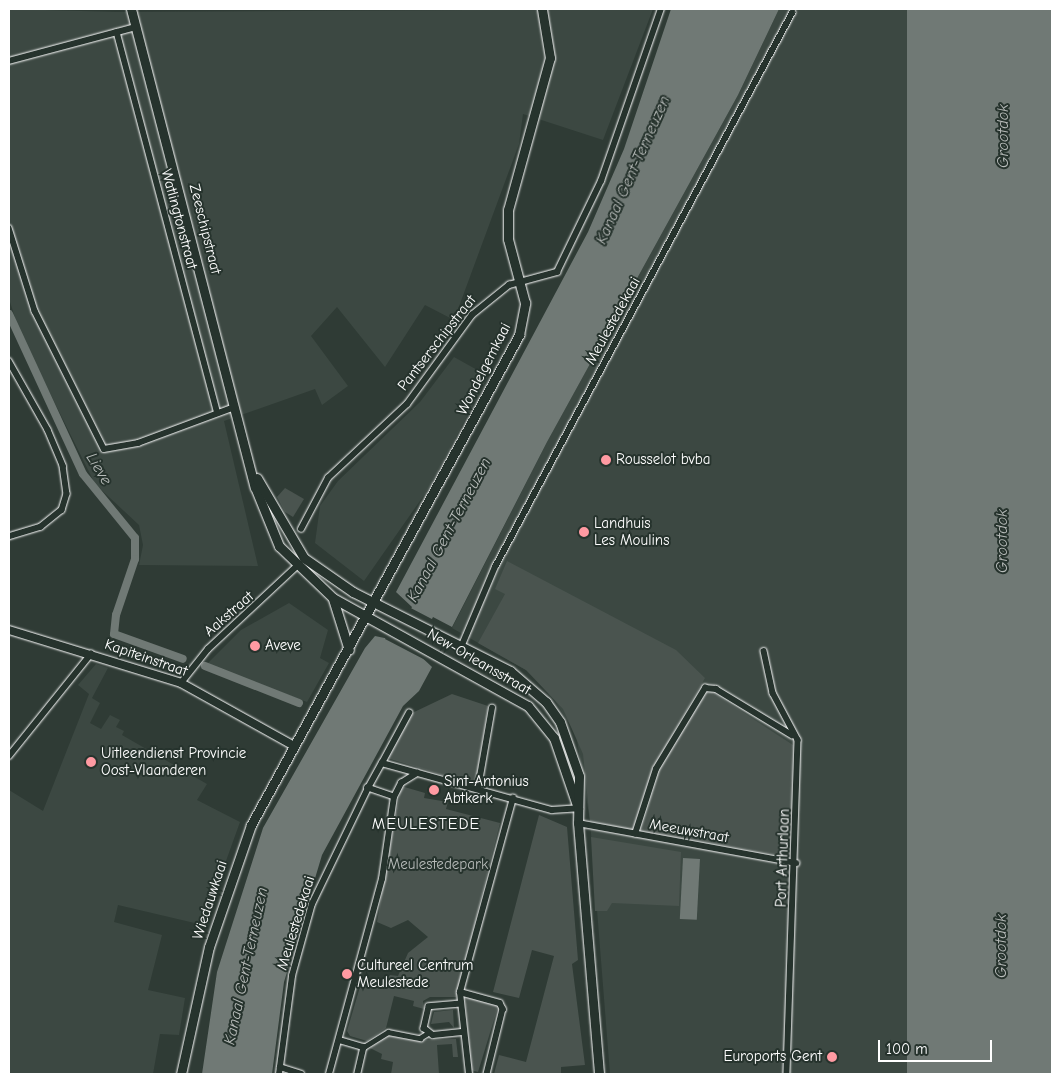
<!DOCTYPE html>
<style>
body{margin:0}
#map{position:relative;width:1061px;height:1083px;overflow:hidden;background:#2f3b35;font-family:"Comic Neue",sans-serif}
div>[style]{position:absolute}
.built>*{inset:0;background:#3c4842}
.green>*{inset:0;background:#4a544f}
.water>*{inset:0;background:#707975;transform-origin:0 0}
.pier>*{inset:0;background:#2f3b35}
.canal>*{height:8px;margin:-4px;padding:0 4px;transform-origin:4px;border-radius:4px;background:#707975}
.roads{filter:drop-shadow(0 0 1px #fff) drop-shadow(0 0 1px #fff)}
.pedestrian>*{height:4.5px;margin:-2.25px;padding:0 2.25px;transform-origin:2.25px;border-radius:2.25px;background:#26332d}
.minor>*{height:5.5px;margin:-2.75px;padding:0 2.75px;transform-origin:2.75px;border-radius:2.75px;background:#26332d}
.tertiary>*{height:8px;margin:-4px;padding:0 4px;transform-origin:4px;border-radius:4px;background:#26332d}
.secondary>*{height:9px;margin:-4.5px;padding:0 4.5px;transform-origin:4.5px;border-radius:4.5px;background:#26332d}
.dots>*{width:14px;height:14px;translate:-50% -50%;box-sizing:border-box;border:2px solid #26332d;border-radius:50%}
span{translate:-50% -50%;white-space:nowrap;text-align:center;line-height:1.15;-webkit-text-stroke:4px #26332d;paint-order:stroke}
.street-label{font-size:15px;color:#fff}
.poi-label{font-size:15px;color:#fff}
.left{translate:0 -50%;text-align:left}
.right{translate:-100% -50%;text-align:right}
.park-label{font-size:15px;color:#b7bbb9}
.water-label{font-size:16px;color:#b8bcba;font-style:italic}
.neighbourhood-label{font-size:16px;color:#fff;letter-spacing:1px}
.frame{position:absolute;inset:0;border:10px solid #fff;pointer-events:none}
.scale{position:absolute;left:878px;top:1040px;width:114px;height:22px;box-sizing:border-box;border:2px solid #fff;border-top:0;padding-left:6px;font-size:15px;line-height:18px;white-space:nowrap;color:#fff;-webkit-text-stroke:4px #26332d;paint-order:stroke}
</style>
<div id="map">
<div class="built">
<div style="clip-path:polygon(9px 9px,117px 12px,653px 9px,603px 140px,523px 114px,519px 144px,454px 320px,425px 305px,385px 367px,337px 307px,311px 336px,348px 386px,322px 405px,315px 389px,224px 421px,258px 566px,139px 565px,143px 545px,139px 525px,95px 484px,20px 333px,9px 299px)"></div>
<div style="clip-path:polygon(779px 9px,907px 9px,907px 1074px,610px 1074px,590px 821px,576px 734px,547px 688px,526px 670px,452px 628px,547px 442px,738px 95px)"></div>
<div style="clip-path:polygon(454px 357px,488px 376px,429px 488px,364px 581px,315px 543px,320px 506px,338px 481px,420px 402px)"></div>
<div style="clip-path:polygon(289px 603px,328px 630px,320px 658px,329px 663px,307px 702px,207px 664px,241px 630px)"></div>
<div style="clip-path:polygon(96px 664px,108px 668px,92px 698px,100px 703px,90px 723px,101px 729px,110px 715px,120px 720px,116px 727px,124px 731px,122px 735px,207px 784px,197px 800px,240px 822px,203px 925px,118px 905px,114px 922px,162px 935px,148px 990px,185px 998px,179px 1035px,160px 1034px,153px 1074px,9px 1074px,9px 790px,43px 811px,89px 694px,78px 685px)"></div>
</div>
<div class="green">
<div style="clip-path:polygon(285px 488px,304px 499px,293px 517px,285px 512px,277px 497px)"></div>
<div style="clip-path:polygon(507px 561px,676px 650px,705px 678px,653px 768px,633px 830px,590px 821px,583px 754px,563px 709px,526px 670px,478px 643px,505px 594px,495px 589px)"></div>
<div style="clip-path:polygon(712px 692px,793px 745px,790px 857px,641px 831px,660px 768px,705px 693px)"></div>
<div style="clip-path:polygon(452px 694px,488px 706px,475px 785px,387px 758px,410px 714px)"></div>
<div style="clip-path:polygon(401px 786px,425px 793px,424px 798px,448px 802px,446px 809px,500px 823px,456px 997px,430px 997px,423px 1001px,424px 1009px,413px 1006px,414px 1001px,394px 996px,386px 1028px,367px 1041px,350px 1036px,347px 1031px,362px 980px,382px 986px,390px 975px,398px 976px,408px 953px,428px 937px,408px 920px,391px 928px,377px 922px)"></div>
<div style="clip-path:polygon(539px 815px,567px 827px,578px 960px,572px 964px,585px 1065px,561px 1067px,561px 1074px,494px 1074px,499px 1055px,526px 1062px,554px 956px,532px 950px,519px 998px,493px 992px)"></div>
<div style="clip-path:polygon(591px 837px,681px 852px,679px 906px,612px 903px,607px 911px,595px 911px)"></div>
<div style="clip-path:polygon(470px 997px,496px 1005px,497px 1010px,478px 1072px,471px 1070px,465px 999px)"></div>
<div style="clip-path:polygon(453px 1010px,454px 1028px,449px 1022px,431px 1024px,434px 1012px)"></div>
<div style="clip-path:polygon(389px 1034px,416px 1040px,456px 1039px,458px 1057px,453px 1057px,452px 1044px,437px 1045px,439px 1074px,391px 1074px,393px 1062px,381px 1059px,382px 1054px,370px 1048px)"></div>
</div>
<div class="water">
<div style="clip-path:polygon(671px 9px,779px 9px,738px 95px,547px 442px,452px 627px,433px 617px,415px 651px,432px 667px,419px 691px,403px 706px,322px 855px,284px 982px,272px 1074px,202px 1074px,217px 972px,263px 828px,365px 648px,375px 636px,394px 640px,412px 607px,396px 592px,588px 232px,624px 149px)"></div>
<div style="left:907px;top:9px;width:145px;height:1065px"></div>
<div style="left:683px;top:858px;width:17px;height:61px;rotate:3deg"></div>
</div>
<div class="pier">
<div style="clip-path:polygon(403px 604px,453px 630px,434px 620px,418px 650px,431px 663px,385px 639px,387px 634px,393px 637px,409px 608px)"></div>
</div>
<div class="canal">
<div style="left:9px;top:314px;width:176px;rotate:65.2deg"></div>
<div style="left:83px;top:474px;width:82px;rotate:50.9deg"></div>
<div style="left:135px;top:538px;width:21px;rotate:90deg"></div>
<div style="left:135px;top:559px;width:59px;rotate:108.7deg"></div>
<div style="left:116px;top:615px;width:19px;rotate:96deg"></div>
<div style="left:114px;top:634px;width:73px;rotate:19.9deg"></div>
<div style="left:205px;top:666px;width:101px;rotate:21.5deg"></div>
</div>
<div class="roads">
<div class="pedestrian">
<div style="left:364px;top:1047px;width:28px;rotate:-32deg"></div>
<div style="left:388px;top:1032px;width:33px;rotate:11deg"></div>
<div style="left:420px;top:1038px;width:9px;rotate:-32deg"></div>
</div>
<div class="minor">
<div style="left:117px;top:32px;width:394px;rotate:75.2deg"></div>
<div style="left:9px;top:61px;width:131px;rotate:-15deg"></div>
<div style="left:9px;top:228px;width:87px;rotate:72.6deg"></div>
<div style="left:35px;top:311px;width:154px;rotate:63.4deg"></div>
<div style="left:104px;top:449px;width:35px;rotate:-10deg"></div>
<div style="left:138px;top:443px;width:103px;rotate:-20.4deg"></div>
<div style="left:9px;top:361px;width:79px;rotate:60.5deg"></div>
<div style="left:48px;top:430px;width:39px;rotate:67deg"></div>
<div style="left:63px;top:466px;width:28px;rotate:82deg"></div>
<div style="left:67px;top:494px;width:17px;rotate:107deg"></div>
<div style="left:62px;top:510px;width:27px;rotate:141deg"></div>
<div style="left:41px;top:527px;width:34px;rotate:163deg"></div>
<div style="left:301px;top:529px;width:58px;rotate:-62.1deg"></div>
<div style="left:328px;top:478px;width:108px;rotate:-43.1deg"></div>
<div style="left:407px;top:404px;width:110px;rotate:-53.9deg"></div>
<div style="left:472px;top:315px;width:48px;rotate:-39deg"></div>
<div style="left:509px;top:285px;width:50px;rotate:-15.2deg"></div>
<div style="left:557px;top:272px;width:101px;rotate:-64.2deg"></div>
<div style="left:601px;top:181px;width:182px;rotate:-70.8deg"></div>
<div style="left:462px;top:645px;width:85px;rotate:-67.1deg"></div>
<div style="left:495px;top:567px;width:629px;rotate:-61.8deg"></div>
<div style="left:764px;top:651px;width:43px;rotate:77.9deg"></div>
<div style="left:773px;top:693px;width:53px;rotate:62deg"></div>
<div style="left:798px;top:740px;width:334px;rotate:91.9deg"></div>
<div style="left:181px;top:683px;width:43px;rotate:-51.5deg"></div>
<div style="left:208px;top:649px;width:120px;rotate:-43deg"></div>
<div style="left:9px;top:756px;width:131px;rotate:-51.2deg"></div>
<div style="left:382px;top:763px;width:57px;rotate:-61.6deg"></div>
<div style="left:478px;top:788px;width:81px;rotate:-80.1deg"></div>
<div style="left:394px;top:797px;width:28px;rotate:-161deg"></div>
<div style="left:368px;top:788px;width:29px;rotate:-61deg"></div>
<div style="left:382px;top:763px;width:176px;rotate:15.5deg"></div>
<div style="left:552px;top:810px;width:26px;rotate:-4deg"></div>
<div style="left:578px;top:823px;width:222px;rotate:10.4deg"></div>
<div style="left:635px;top:834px;width:68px;rotate:-72.1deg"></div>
<div style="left:656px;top:769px;width:95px;rotate:-58.8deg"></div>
<div style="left:705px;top:688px;width:11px;rotate:5deg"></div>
<div style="left:716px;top:689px;width:89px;rotate:31.2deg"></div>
<div style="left:460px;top:992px;width:41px;rotate:15.4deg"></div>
<div style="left:500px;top:1003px;width:7px;rotate:63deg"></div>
<div style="left:503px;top:1009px;width:67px;rotate:103.8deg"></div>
<div style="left:461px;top:1004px;width:32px;rotate:175deg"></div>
<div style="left:429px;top:1007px;width:22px;rotate:103deg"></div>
<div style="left:424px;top:1028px;width:11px;rotate:38deg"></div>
<div style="left:433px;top:1035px;width:31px;rotate:-6deg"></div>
<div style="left:339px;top:1040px;width:26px;rotate:16deg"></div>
<div style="left:364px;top:1047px;width:28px;rotate:103deg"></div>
<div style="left:280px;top:1067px;width:22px;rotate:18deg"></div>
<div style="left:279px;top:1074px;width:99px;rotate:-82.4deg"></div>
<div style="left:292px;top:976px;width:75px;rotate:-74.5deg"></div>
<div style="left:312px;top:904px;width:129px;rotate:-64.2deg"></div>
<div style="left:329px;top:1074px;width:202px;rotate:-74.8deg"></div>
<div style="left:382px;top:879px;width:83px;rotate:-81.7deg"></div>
<div style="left:394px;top:797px;width:16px;rotate:-63deg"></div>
<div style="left:401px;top:783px;width:19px;rotate:-32deg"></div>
<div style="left:469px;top:1074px;width:82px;rotate:-96.3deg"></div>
<div style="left:460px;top:992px;width:201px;rotate:-74.7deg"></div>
</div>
<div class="tertiary">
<div style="left:9px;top:630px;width:180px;rotate:17.1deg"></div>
<div style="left:181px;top:683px;width:129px;rotate:29.1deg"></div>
</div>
<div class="secondary">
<div style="left:131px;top:9px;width:494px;rotate:75.5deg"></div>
<div style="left:255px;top:487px;width:64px;rotate:67.9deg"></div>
<div style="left:279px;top:546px;width:75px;rotate:43.9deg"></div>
<div style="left:333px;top:598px;width:223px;rotate:29deg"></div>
<div style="left:528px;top:706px;width:41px;rotate:50.9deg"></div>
<div style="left:554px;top:738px;width:74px;rotate:71.1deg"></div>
<div style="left:257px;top:478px;width:93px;rotate:59.6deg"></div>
<div style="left:304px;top:558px;width:60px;rotate:34.8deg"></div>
<div style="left:353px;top:592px;width:176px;rotate:26.7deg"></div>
<div style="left:510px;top:671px;width:48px;rotate:40.7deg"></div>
<div style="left:546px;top:702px;width:24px;rotate:55deg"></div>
<div style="left:560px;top:722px;width:57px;rotate:70.6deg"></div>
<div style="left:579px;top:776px;width:47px;rotate:91.2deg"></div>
<div style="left:578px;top:823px;width:252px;rotate:85.2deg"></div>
<div style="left:333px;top:599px;width:53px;rotate:72.6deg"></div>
<div style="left:181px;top:1074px;width:130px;rotate:-77.6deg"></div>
<div style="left:209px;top:947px;width:129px;rotate:-71deg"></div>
<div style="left:251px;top:825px;width:559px;rotate:-61.32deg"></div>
<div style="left:519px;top:335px;width:33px;rotate:-79deg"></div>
<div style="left:525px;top:303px;width:66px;rotate:-104.9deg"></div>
<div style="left:508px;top:239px;width:29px;rotate:-90deg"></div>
<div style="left:508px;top:210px;width:158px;rotate:-74.6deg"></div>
<div style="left:550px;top:58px;width:50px;rotate:-99.3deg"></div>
</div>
</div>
<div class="dots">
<div style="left:606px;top:460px;background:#ff9aa2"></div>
<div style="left:584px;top:532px;background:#ff9aa2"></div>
<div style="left:255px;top:646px;background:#ff9aa2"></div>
<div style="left:91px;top:762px;background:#ff9aa2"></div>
<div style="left:434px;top:790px;background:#ff9aa2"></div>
<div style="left:347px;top:974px;background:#ff9aa2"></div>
<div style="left:832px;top:1057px;background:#ff9aa2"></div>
</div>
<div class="street-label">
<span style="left:179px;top:219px;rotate:75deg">Watlingtonstraat</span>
<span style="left:205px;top:229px;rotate:76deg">Zeeschipstraat</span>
<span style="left:613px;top:321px;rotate:-61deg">Meulestedekaai</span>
<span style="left:437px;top:343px;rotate:-52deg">Pantserschipstraat</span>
<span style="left:484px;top:369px;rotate:-63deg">Wondelgemkaai</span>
<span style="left:229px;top:614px;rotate:-41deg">Aakstraat</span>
<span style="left:146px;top:658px;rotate:19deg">Kapiteinstraat</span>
<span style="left:479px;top:662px;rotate:30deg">New-Orleansstraat</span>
<span style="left:689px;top:831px;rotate:10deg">Meeuwstraat</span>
<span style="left:783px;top:858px;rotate:-88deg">Port Arthurlaan</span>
<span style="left:210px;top:900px;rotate:-72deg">Wiedauwkaai</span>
<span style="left:296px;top:923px;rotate:-73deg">Meulestedekaai</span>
</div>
<div class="poi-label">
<span class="left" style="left:616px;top:460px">Rousselot bvba</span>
<span class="left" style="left:594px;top:532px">Landhuis<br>Les Moulins</span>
<span class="left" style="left:265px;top:646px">Aveve</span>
<span class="left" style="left:101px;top:762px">Uitleendienst Provincie<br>Oost-Vlaanderen</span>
<span class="left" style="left:444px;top:790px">Sint-Antonius<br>Abtkerk</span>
<span class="left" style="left:357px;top:974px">Cultureel Centrum<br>Meulestede</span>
<span class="right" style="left:822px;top:1057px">Euroports Gent</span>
</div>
<div class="park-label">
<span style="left:438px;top:865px">Meulestedepark</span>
</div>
<div class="water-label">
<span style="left:1003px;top:136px;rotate:-90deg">Grootdok</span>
<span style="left:633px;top:170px;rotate:-66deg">Kanaal Gent-Terneuzen</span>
<span style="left:99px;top:469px;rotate:59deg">Lieve</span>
<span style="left:449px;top:530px;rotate:-62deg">Kanaal Gent-Terneuzen</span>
<span style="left:1002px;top:541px;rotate:-90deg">Grootdok</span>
<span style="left:1001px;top:946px;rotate:-90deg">Grootdok</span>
<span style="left:246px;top:966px;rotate:-78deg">Kanaal Gent-Terneuzen</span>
</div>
<div class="neighbourhood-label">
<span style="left:426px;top:824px">MEULESTEDE</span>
</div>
<div class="frame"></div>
<div class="scale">100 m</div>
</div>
